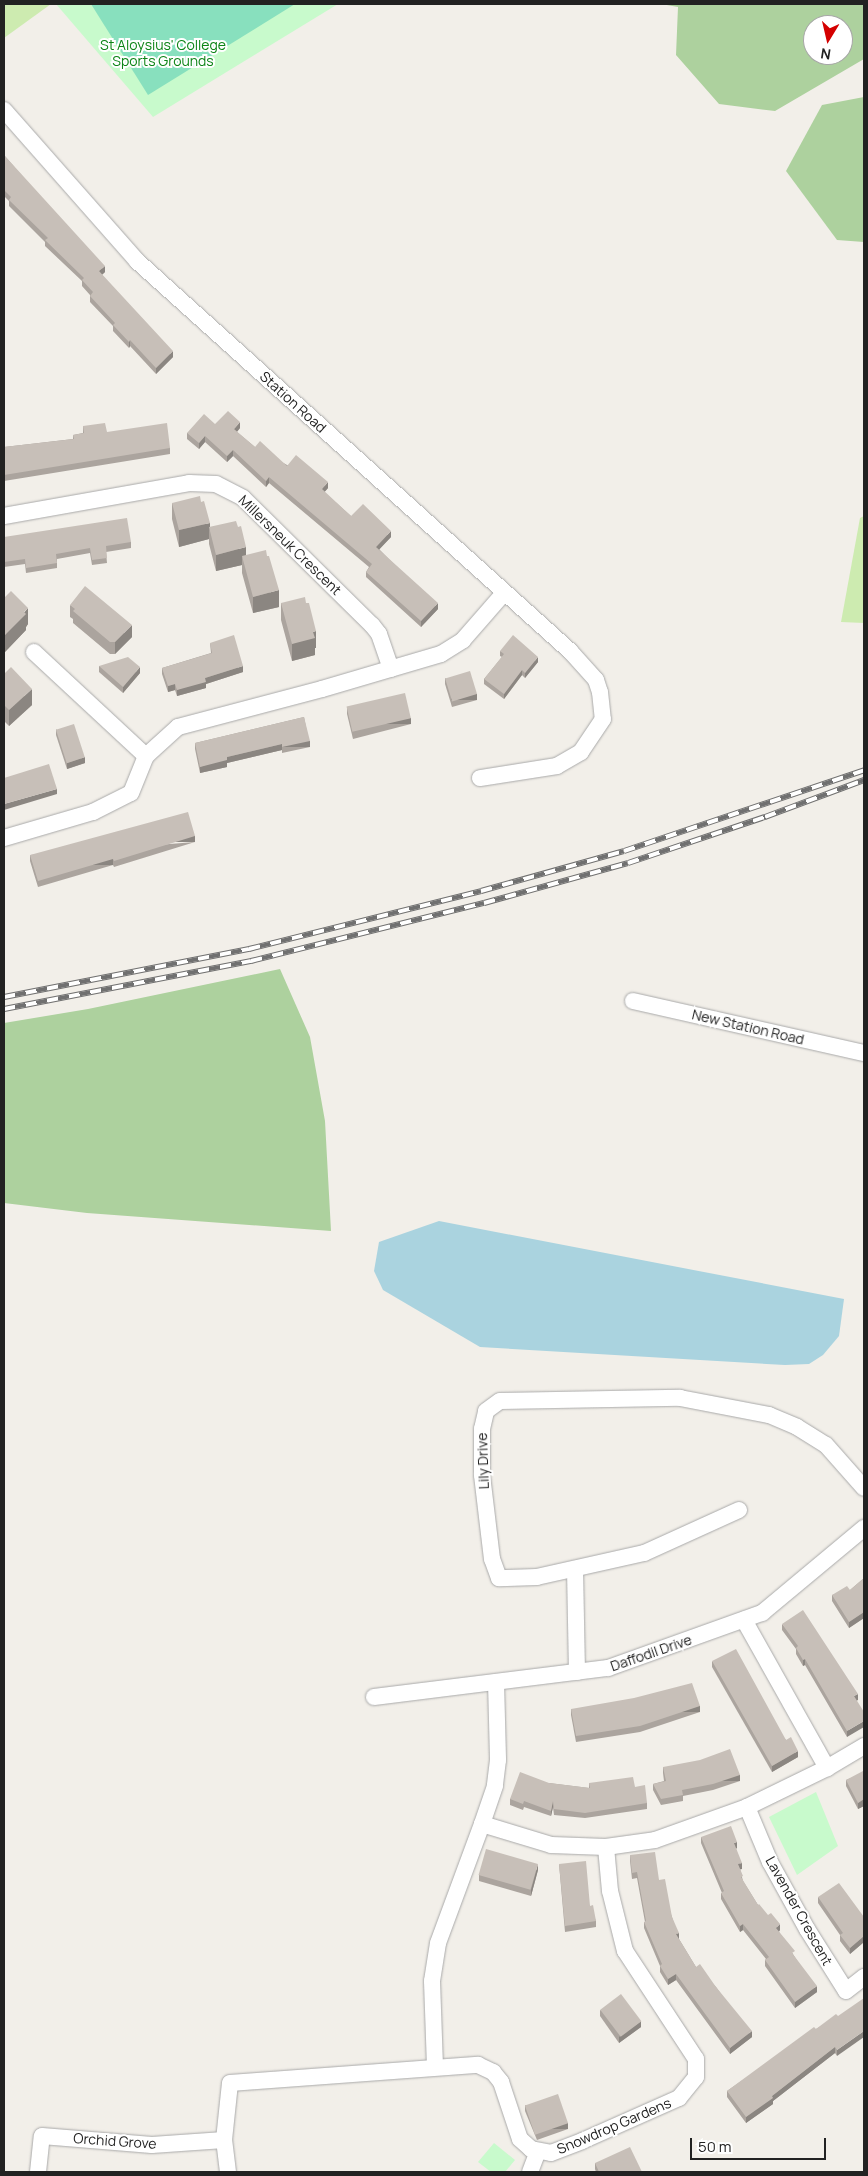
<!DOCTYPE html>
<style>
body{margin:0}
#map{position:relative;width:868px;height:2176px;overflow:hidden;background:#f2efe9;font-family:Manrope,sans-serif}
div>[style]{position:absolute}
.grass>*{inset:0;background:#cdebb0}
.forest>*{inset:0;background:#add19e}
.park>*{inset:0;background:#c8facc}
.pitch>*{inset:0;background:#88e0be}
.water>*{inset:0;background:#aad3df}
.roads{filter:drop-shadow(0 0 1px #a9a9a9) drop-shadow(0 0 1px #a9a9a9)}
.street>*{height:16px;margin:-8px;padding:0 8px;transform-origin:8px;border-radius:8px;background:#fff}
.rail>*{height:5.5px;margin-top:-2.75px;transform-origin:0;background:repeating-linear-gradient(90deg,#fff 0 11px,#707070 0 22px);box-sizing:border-box;border-block:1px solid #707070}
.wall>*{inset:0;background:#aba49e}
.shaded-wall>*{inset:0;background:#8b8681;transform-origin:0 0}
.building>*{inset:0;background:#c7bfb8;transform-origin:0 0}
span{translate:-50% -50%;white-space:nowrap;text-align:center;line-height:1.15;-webkit-text-stroke:4px #fff;paint-order:stroke}
.park-label{font-size:14px;color:#0c8416}
.street-label{font-size:14px;color:#222}
.frame{position:absolute;inset:0;border:5px solid #222;pointer-events:none}
.north{position:absolute;left:803px;top:15px;width:50px;height:50px;box-sizing:border-box;background:#fff;border:1px solid #a7a7a7;border-radius:50%;rotate:189deg;font-size:14px;font-weight:700;line-height:20px;text-align:center;color:#222}
.north::after{content:'';display:block;margin:auto;width:18px;height:22px;background:#d40000;clip-path:polygon(50% 0,100% 100%,50% 72%,0 100%)}
.scale{position:absolute;left:690px;top:2138px;width:136px;height:22px;box-sizing:border-box;border:2px solid #222;border-top:0;padding-left:6px;font-size:15px;line-height:18px;white-space:nowrap;color:#222;-webkit-text-stroke:4px #fff;paint-order:stroke}
</style>
<div id="map">
<div class="grass">
<div style="clip-path:polygon(4px 4px,51px 4px,4px 38px)"></div>
<div style="clip-path:polygon(864px 516px,864px 623px,841px 622px,860px 518px)"></div>
</div>
<div class="forest">
<div style="clip-path:polygon(evenodd,661px 4px,864px 4px,864px 59px,775px 111px,719px 104px,676px 55px,678px 7px,661px 4px,813px 25px,843px 25px,843px 55px,813px 55px,813px 25px)"></div>
<div style="clip-path:polygon(864px 97px,864px 242px,837px 240px,786px 171px,822px 105px)"></div>
<div style="clip-path:polygon(280px 969px,310px 1037px,325px 1121px,331px 1231px,87px 1213px,4px 1203px,4px 1023px,88px 1009px)"></div>
</div>
<div class="park">
<div style="clip-path:polygon(56px 4px,338px 4px,153px 117px)"></div>
<div style="clip-path:polygon(816px 1792px,838px 1846px,797px 1875px,769px 1817px)"></div>
<div style="clip-path:polygon(494px 2143px,515px 2160px,505px 2172px,491px 2172px,478px 2162px)"></div>
</div>
<div class="pitch">
<div style="clip-path:polygon(91px 4px,295px 4px,148px 95px)"></div>
</div>
<div class="water">
<div style="clip-path:polygon(439px 1221px,844px 1299px,839px 1336px,823px 1355px,809px 1364px,785px 1365px,480px 1347px,383px 1290px,374px 1271px,379px 1242px)"></div>
</div>
<div class="roads">
<div class="street">
<div style="left:4px;top:110px;width:201px;rotate:48.6deg"></div>
<div style="left:137px;top:261px;width:583px;rotate:42.01deg"></div>
<div style="left:570px;top:651px;width:39px;rotate:48deg"></div>
<div style="left:596px;top:680px;width:13px;rotate:72deg"></div>
<div style="left:600px;top:692px;width:27px;rotate:84deg"></div>
<div style="left:603px;top:719px;width:40px;rotate:124deg"></div>
<div style="left:581px;top:752px;width:28px;rotate:150deg"></div>
<div style="left:557px;top:766px;width:78px;rotate:171.1deg"></div>
<div style="left:4px;top:516px;width:188px;rotate:-10.1deg"></div>
<div style="left:189px;top:483px;width:27px;rotate:2deg"></div>
<div style="left:216px;top:484px;width:30px;rotate:27deg"></div>
<div style="left:243px;top:498px;width:181px;rotate:44.6deg"></div>
<div style="left:372px;top:625px;width:11px;rotate:52deg"></div>
<div style="left:379px;top:634px;width:37px;rotate:71deg"></div>
<div style="left:34px;top:652px;width:153px;rotate:42.9deg"></div>
<div style="left:4px;top:838px;width:93px;rotate:-16.3deg"></div>
<div style="left:93px;top:812px;width:42px;rotate:-26.6deg"></div>
<div style="left:131px;top:793px;width:40px;rotate:-68deg"></div>
<div style="left:146px;top:756px;width:43px;rotate:-42.2deg"></div>
<div style="left:178px;top:727px;width:149px;rotate:-14.8deg"></div>
<div style="left:322px;top:689px;width:124px;rotate:-16.4deg"></div>
<div style="left:441px;top:654px;width:26px;rotate:-32deg"></div>
<div style="left:463px;top:640px;width:62px;rotate:-48.9deg"></div>
<div style="left:633px;top:1001px;width:237px;rotate:12.7deg"></div>
<div style="left:739px;top:1510px;width:104px;rotate:155.6deg"></div>
<div style="left:644px;top:1553px;width:110px;rotate:167.4deg"></div>
<div style="left:537px;top:1577px;width:38px;rotate:178deg"></div>
<div style="left:499px;top:1578px;width:20px;rotate:-110deg"></div>
<div style="left:492px;top:1559px;width:85px;rotate:-96.8deg"></div>
<div style="left:482px;top:1475px;width:46px;rotate:-90deg"></div>
<div style="left:482px;top:1429px;width:18px;rotate:-77deg"></div>
<div style="left:486px;top:1411px;width:17px;rotate:-36deg"></div>
<div style="left:500px;top:1401px;width:180px;rotate:-1deg"></div>
<div style="left:680px;top:1398px;width:91px;rotate:10.8deg"></div>
<div style="left:769px;top:1415px;width:30px;rotate:23deg"></div>
<div style="left:797px;top:1427px;width:34px;rotate:32deg"></div>
<div style="left:826px;top:1445px;width:57px;rotate:48.5deg"></div>
<div style="left:575px;top:1569px;width:103px;rotate:88.9deg"></div>
<div style="left:744px;top:1620px;width:170px;rotate:60.7deg"></div>
<div style="left:496px;top:1682px;width:78px;rotate:88.5deg"></div>
<div style="left:498px;top:1760px;width:26px;rotate:97deg"></div>
<div style="left:495px;top:1786px;width:40px;rotate:108.9deg"></div>
<div style="left:482px;top:1824px;width:72px;rotate:16.9deg"></div>
<div style="left:551px;top:1845px;width:55px;rotate:2.1deg"></div>
<div style="left:606px;top:1847px;width:49px;rotate:-8.1deg"></div>
<div style="left:655px;top:1840px;width:98px;rotate:-19.7deg"></div>
<div style="left:747px;top:1807px;width:89px;rotate:-26deg"></div>
<div style="left:827px;top:1768px;width:43px;rotate:-30.7deg"></div>
<div style="left:374px;top:1697px;width:236px;rotate:-7.1deg"></div>
<div style="left:608px;top:1668px;width:164px;rotate:-19.7deg"></div>
<div style="left:762px;top:1613px;width:133px;rotate:-39.8deg"></div>
<div style="left:747px;top:1807px;width:60px;rotate:67.3deg"></div>
<div style="left:770px;top:1862px;width:77px;rotate:61.1deg"></div>
<div style="left:807px;top:1929px;width:73px;rotate:57.8deg"></div>
<div style="left:846px;top:1991px;width:23px;rotate:-38deg"></div>
<div style="left:435px;top:2067px;width:86px;rotate:-92deg"></div>
<div style="left:432px;top:1981px;width:38px;rotate:-81deg"></div>
<div style="left:438px;top:1943px;width:127px;rotate:-69.7deg"></div>
<div style="left:38px;top:2172px;width:36px;rotate:-84deg"></div>
<div style="left:42px;top:2136px;width:110px;rotate:4.7deg"></div>
<div style="left:152px;top:2145px;width:72px;rotate:-4deg"></div>
<div style="left:228px;top:2172px;width:32px;rotate:-97deg"></div>
<div style="left:224px;top:2140px;width:57px;rotate:-84deg"></div>
<div style="left:230px;top:2083px;width:249px;rotate:-4.2deg"></div>
<div style="left:478px;top:2065px;width:17px;rotate:25deg"></div>
<div style="left:493px;top:2072px;width:13px;rotate:51deg"></div>
<div style="left:501px;top:2082px;width:60px;rotate:71.6deg"></div>
<div style="left:520px;top:2139px;width:15px;rotate:42deg"></div>
<div style="left:531px;top:2149px;width:20px;rotate:11deg"></div>
<div style="left:551px;top:2153px;width:33px;rotate:-21deg"></div>
<div style="left:582px;top:2141px;width:106px;rotate:-23.9deg"></div>
<div style="left:679px;top:2098px;width:27px;rotate:-51deg"></div>
<div style="left:696px;top:2077px;width:18px;rotate:-90deg"></div>
<div style="left:696px;top:2059px;width:129px;rotate:-123.3deg"></div>
<div style="left:625px;top:1951px;width:62px;rotate:-104deg"></div>
<div style="left:610px;top:1891px;width:44px;rotate:-95.2deg"></div>
<div style="left:530px;top:2172px;width:22px;rotate:-69deg"></div>
</div>
</div>
<div class="rail">
<div style="left:4px;top:997px;width:250px;rotate:-11.1deg"></div>
<div style="left:249px;top:949px;width:239px;rotate:-14deg"></div>
<div style="left:481px;top:891px;width:148px;rotate:-15.6deg"></div>
<div style="left:624px;top:851px;width:253px;rotate:-18.6deg"></div>
<div style="left:4px;top:1009px;width:252px;rotate:-11deg"></div>
<div style="left:251px;top:961px;width:240px;rotate:-14deg"></div>
<div style="left:484px;top:903px;width:149px;rotate:-15.5deg"></div>
<div style="left:628px;top:863px;width:145px;rotate:-18.6deg"></div>
<div style="left:765px;top:817px;width:106px;rotate:-20.5deg"></div>
</div>
<div class="wall">
<div style="clip-path:polygon(4px 155px,105px 272px,102px 275px,173px 357px,156px 374px,130px 346px,129px 348px,113px 331px,113px 326px,90px 302px,90px 295px,82px 286px,82px 281px,45px 246px,45px 242px,9px 206px,9px 201px,4px 196px)"></div>
<div style="clip-path:polygon(83px 426px,170px 448px,170px 454px,4px 481px,4px 447px,73px 439px,73px 435px,83px 433px)"></div>
<div style="clip-path:polygon(240px 428px,237px 432px,255px 447px,328px 488px,324px 492px,351px 516px,391px 537px,379px 549px,438px 609px,421px 627px,366px 577px,366px 572px,369px 567px,269px 483px,266px 487px,233px 456px,227px 462px,205px 442px,199px 449px,187px 439px,187px 433px)"></div>
<div style="clip-path:polygon(172px 503px,210px 527px,246px 555px,279px 607px,253px 613px,242px 573px,242px 565px,216px 571px,209px 544px,209px 539px,179px 547px,172px 519px)"></div>
<div style="clip-path:polygon(4px 537px,131px 542px,131px 548px,106px 552px,107px 563px,92px 565px,90px 553px,57px 559px,57px 568px,26px 573px,25px 564px,4px 567px)"></div>
<div style="clip-path:polygon(4px 598px,28px 624px,26px 627px,26px 630px,5px 652px,4px 650px)"></div>
<div style="clip-path:polygon(281px 603px,306px 603px,316px 648px,315px 648px,315px 655px,292px 661px,281px 620px)"></div>
<div style="clip-path:polygon(70px 605px,132px 637px,115px 654px,110px 654px,73px 623px,73px 619px,70px 617px)"></div>
<div style="clip-path:polygon(210px 643px,243px 672px,206px 684px,206px 688px,177px 696px,175px 690px,168px 692px,162px 674px,162px 668px,211px 653px)"></div>
<div style="clip-path:polygon(500px 651px,538px 662px,525px 678px,522px 675px,504px 699px,484px 684px,484px 679px,502px 657px,500px 656px)"></div>
<div style="clip-path:polygon(99px 666px,140px 673px,123px 693px,99px 672px)"></div>
<div style="clip-path:polygon(4px 674px,32px 705px,9px 726px,4px 721px)"></div>
<div style="clip-path:polygon(445px 678px,477px 700px,452px 707px,445px 684px)"></div>
<div style="clip-path:polygon(347px 708px,411px 724px,353px 739px,347px 714px)"></div>
<div style="clip-path:polygon(304px 717px,310px 747px,282px 753px,282px 750px,227px 763px,227px 767px,200px 773px,195px 749px,195px 743px)"></div>
<div style="clip-path:polygon(56px 729px,85px 763px,67px 769px,56px 735px)"></div>
<div style="clip-path:polygon(195px 842px,114px 867px,113px 865px,38px 887px,30px 861px,30px 855px)"></div>
<div style="clip-path:polygon(864px 1578px,864px 1618px,849px 1628px,832px 1601px,832px 1595px,850px 1590px)"></div>
<div style="clip-path:polygon(782px 1624px,858px 1700px,857px 1700px,847px 1737px,805px 1665px,803px 1666px,796px 1654px,796px 1649px,782px 1630px)"></div>
<div style="clip-path:polygon(712px 1661px,786px 1740px,798px 1757px,772px 1772px,712px 1667px)"></div>
<div style="clip-path:polygon(571px 1709px,700px 1712px,640px 1732px,576px 1742px,571px 1715px)"></div>
<div style="clip-path:polygon(663px 1767px,740px 1781px,713px 1790px,683px 1796px,683px 1801px,661px 1805px,653px 1790px,653px 1784px,664px 1781px,663px 1773px)"></div>
<div style="clip-path:polygon(864px 1773px,864px 1806px,858px 1809px,846px 1786px,846px 1780px)"></div>
<div style="clip-path:polygon(549px 1783px,589px 1788px,589px 1783px,635px 1787px,647px 1803px,647px 1809px,585px 1818px,554px 1815px,553px 1807px,551px 1816px,524px 1807px,523px 1810px,510px 1805px,510px 1799px)"></div>
<div style="clip-path:polygon(701px 1837px,737px 1848px,736px 1849px,742px 1869px,740px 1869px,743px 1881px,758px 1905px,780px 1930px,779px 1932px,817px 1992px,795px 2008px,765px 1966px,765px 1960px,766px 1959px,743px 1930px,740px 1932px,721px 1899px,721px 1893px,722px 1893px,701px 1843px)"></div>
<div style="clip-path:polygon(630px 1855px,659px 1880px,672px 1917px,679px 1939px,696px 1967px,716px 1987px,752px 2037px,730px 2054px,676px 1980px,668px 1985px,660px 1972px,660px 1966px,644px 1928px,644px 1922px,645px 1922px,637px 1878px,632px 1879px,630px 1861px)"></div>
<div style="clip-path:polygon(559px 1864px,590px 1906px,596px 1921px,596px 1927px,565px 1932px)"></div>
<div style="clip-path:polygon(538px 1870px,531px 1896px,479px 1881px,479px 1875px)"></div>
<div style="clip-path:polygon(818px 1897px,864px 1917px,864px 1942px,850px 1954px,840px 1941px,840px 1935px,818px 1903px)"></div>
<div style="clip-path:polygon(600px 2010px,641px 2027px,619px 2043px,600px 2016px)"></div>
<div style="clip-path:polygon(838px 2016px,837px 2056px,835px 2053px,773px 2101px,773px 2104px,746px 2123px,727px 2097px,727px 2091px,816px 2029px)"></div>
<div style="clip-path:polygon(525px 2105px,568px 2129px,537px 2140px,525px 2111px)"></div>
<div style="clip-path:polygon(595px 2163px,642px 2172px,596px 2172px,595px 2169px)"></div>
</div>
<div class="shaded-wall">
<div style="clip-path:polygon(105px 266px,105px 272px,99px 277px,99px 271px)"></div>
<div style="clip-path:polygon(130px 340px,130px 346px,129px 348px,129px 342px)"></div>
<div style="clip-path:polygon(173px 351px,173px 357px,156px 374px,156px 368px)"></div>
<div style="clip-path:polygon(240px 422px,240px 428px,234px 435px,234px 429px)"></div>
<div style="clip-path:polygon(205px 436px,205px 442px,199px 449px,199px 443px)"></div>
<div style="clip-path:polygon(233px 450px,233px 456px,227px 462px,227px 456px)"></div>
<div style="clip-path:polygon(269px 477px,269px 483px,266px 487px,266px 481px)"></div>
<div style="clip-path:polygon(328px 482px,328px 488px,322px 495px,322px 489px)"></div>
<div style="clip-path:polygon(210px 523px,210px 531px,209px 527px,209px 539px,179px 547px,179px 530px)"></div>
<div style="clip-path:polygon(391px 531px,391px 537px,376px 553px,376px 547px)"></div>
<div style="clip-path:polygon(246px 547px,246px 564px,242px 556px,242px 565px,216px 571px,216px 555px)"></div>
<div style="clip-path:polygon(279px 590px,279px 607px,253px 613px,253px 597px)"></div>
<div style="clip-path:polygon(438px 603px,438px 609px,421px 627px,421px 621px)"></div>
<div style="clip-path:polygon(28px 608px,28px 624px,26px 627px,26px 630px,5px 652px,5px 635px)"></div>
<div style="clip-path:polygon(132px 625px,132px 637px,115px 654px,115px 642px)"></div>
<div style="clip-path:polygon(316px 631px,316px 648px,315px 648px,315px 655px,292px 661px,292px 644px,313px 632px)"></div>
<div style="clip-path:polygon(538px 657px,538px 662px,525px 678px,525px 673px)"></div>
<div style="clip-path:polygon(243px 666px,243px 672px,206px 684px,206px 688px,177px 696px,177px 690px,205px 678px)"></div>
<div style="clip-path:polygon(140px 667px,140px 673px,123px 693px,123px 687px)"></div>
<div style="clip-path:polygon(522px 670px,522px 675px,504px 699px,504px 694px)"></div>
<div style="clip-path:polygon(175px 684px,175px 690px,168px 692px,168px 686px)"></div>
<div style="clip-path:polygon(32px 689px,32px 705px,9px 726px,9px 710px)"></div>
<div style="left:477px;top:694px;width:6px;height:26px;rotate:90deg"></div>
<div style="left:411px;top:718px;width:6px;height:60px;rotate:90deg"></div>
<div style="left:310px;top:741px;width:6px;height:29px;rotate:90deg"></div>
<div style="clip-path:polygon(282px 744px,282px 750px,227px 763px,227px 767px,200px 773px,200px 767px,227px 757px)"></div>
<div style="clip-path:polygon(85px 757px,85px 763px,67px 769px,67px 763px)"></div>
<div style="clip-path:polygon(57px 789px,57px 794px,4px 810px,4px 804px)"></div>
<div style="left:195px;top:836px;width:6px;height:85px;rotate:90deg"></div>
<div style="left:113px;top:859px;width:6px;height:78px;rotate:90deg"></div>
<div style="left:4px;top:897px;width:1px;height:6px"></div>
<div style="clip-path:polygon(864px 1612px,864px 1618px,849px 1628px,849px 1622px)"></div>
<div style="clip-path:polygon(805px 1659px,805px 1665px,803px 1666px,803px 1660px)"></div>
<div style="clip-path:polygon(858px 1694px,858px 1700px,854px 1702px,854px 1696px)"></div>
<div style="left:700px;top:1706px;width:6px;height:63px;rotate:90deg"></div>
<div style="clip-path:polygon(864px 1721px,864px 1727px,847px 1737px,847px 1731px)"></div>
<div style="clip-path:polygon(798px 1751px,798px 1757px,772px 1772px,772px 1766px)"></div>
<div style="left:740px;top:1775px;width:6px;height:28px;rotate:90deg"></div>
<div style="clip-path:polygon(864px 1799px,864px 1806px,858px 1809px,858px 1803px)"></div>
<div style="clip-path:polygon(553px 1801px,553px 1807px,551px 1816px,551px 1811px)"></div>
<div style="clip-path:polygon(737px 1842px,737px 1848px,734px 1849px,734px 1843px)"></div>
<div style="clip-path:polygon(742px 1863px,742px 1869px,738px 1870px,738px 1864px)"></div>
<div style="clip-path:polygon(538px 1864px,538px 1870px,531px 1896px,531px 1890px)"></div>
<div style="clip-path:polygon(743px 1924px,743px 1930px,740px 1932px,740px 1926px)"></div>
<div style="clip-path:polygon(780px 1924px,780px 1930px,776px 1934px,776px 1928px)"></div>
<div style="clip-path:polygon(679px 1933px,679px 1939px,676px 1940px,676px 1934px)"></div>
<div style="clip-path:polygon(864px 1936px,864px 1942px,850px 1954px,850px 1948px)"></div>
<div style="clip-path:polygon(676px 1974px,676px 1980px,668px 1985px,668px 1979px)"></div>
<div style="clip-path:polygon(817px 1986px,817px 1992px,795px 2008px,795px 2002px)"></div>
<div style="clip-path:polygon(641px 2021px,641px 2027px,619px 2043px,619px 2037px)"></div>
<div style="clip-path:polygon(752px 2031px,752px 2037px,730px 2054px,730px 2048px)"></div>
<div style="clip-path:polygon(864px 2031px,864px 2037px,837px 2056px,837px 2050px)"></div>
<div style="clip-path:polygon(835px 2047px,835px 2053px,773px 2101px,773px 2104px,746px 2123px,746px 2117px,772px 2096px)"></div>
<div style="left:568px;top:2123px;width:6px;height:33px;rotate:90deg"></div>
</div>
<div class="building">
<div style="clip-path:polygon(4px 155px,105px 266px,99px 271px,173px 351px,156px 368px,130px 340px,129px 342px,113px 325px,115px 323px,90px 296px,93px 292px,82px 280px,84px 278px,45px 240px,48px 238px,9px 200px,11px 197px,4px 190px)"></div>
<div style="clip-path:polygon(228px 411px,240px 422px,234px 429px,255px 447px,260px 441px,287px 466px,296px 455px,328px 482px,322px 489px,351px 516px,363px 504px,391px 531px,376px 547px,438px 603px,421px 621px,366px 572px,372px 564px,269px 477px,266px 481px,233px 450px,227px 456px,205px 436px,199px 443px,187px 433px,204px 414px,215px 424px)"></div>
<div style="clip-path:polygon(105px 423px,107px 432px,167px 423px,170px 448px,4px 475px,4px 447px,74px 439px,73px 435px,84px 433px,83px 426px)"></div>
<div style="clip-path:polygon(200px 496px,201px 502px,204px 501px,210px 523px,179px 530px,172px 503px)"></div>
<div style="clip-path:polygon(127px 518px,131px 542px,106px 546px,107px 558px,92px 560px,90px 548px,56px 554px,57px 563px,26px 568px,25px 559px,4px 562px,4px 537px)"></div>
<div style="clip-path:polygon(236px 521px,238px 527px,241px 526px,246px 547px,216px 555px,209px 527px)"></div>
<div style="clip-path:polygon(266px 550px,267px 556px,269px 556px,279px 590px,253px 597px,242px 556px)"></div>
<div style="clip-path:polygon(85px 586px,132px 625px,115px 642px,110px 642px,73px 611px,75px 609px,70px 605px)"></div>
<div style="clip-path:polygon(11px 591px,28px 608px,24px 612px,26px 614px,5px 635px,4px 634px,4px 598px)"></div>
<div style="clip-path:polygon(305px 597px,306px 603px,309px 603px,316px 631px,313px 632px,315px 638px,292px 644px,281px 603px)"></div>
<div style="clip-path:polygon(234px 635px,243px 666px,205px 678px,206px 682px,177px 690px,175px 684px,168px 686px,162px 668px,212px 653px,210px 643px)"></div>
<div style="clip-path:polygon(513px 635px,538px 657px,525px 673px,522px 670px,504px 694px,484px 679px,504px 654px,500px 651px)"></div>
<div style="clip-path:polygon(128px 657px,140px 667px,123px 687px,99px 666px)"></div>
<div style="clip-path:polygon(11px 667px,32px 689px,9px 710px,4px 705px,4px 674px)"></div>
<div style="left:470px;top:671px;width:24px;height:26px;rotate:73deg"></div>
<div style="left:405px;top:693px;width:26px;height:60px;rotate:77deg"></div>
<div style="clip-path:polygon(304px 717px,310px 741px,282px 747px,282px 744px,227px 757px,227px 760px,200px 767px,195px 743px)"></div>
<div style="left:74px;top:724px;width:35px;height:19px;rotate:72deg"></div>
<div style="clip-path:polygon(49px 764px,57px 789px,4px 804px,4px 778px)"></div>
<div style="clip-path:polygon(188px 812px,195px 836px,114px 861px,113px 859px,38px 881px,30px 855px)"></div>
<div style="clip-path:polygon(864px 1578px,864px 1612px,849px 1622px,832px 1595px,847px 1586px,850px 1590px)"></div>
<div style="clip-path:polygon(803px 1610px,858px 1694px,854px 1696px,864px 1712px,864px 1721px,847px 1731px,805px 1659px,803px 1660px,796px 1648px,798px 1646px,782px 1624px)"></div>
<div style="clip-path:polygon(736px 1649px,786px 1740px,791px 1737px,798px 1751px,772px 1766px,712px 1661px)"></div>
<div style="clip-path:polygon(692px 1683px,700px 1706px,640px 1726px,576px 1736px,571px 1709px,634px 1698px)"></div>
<div style="clip-path:polygon(730px 1749px,740px 1775px,713px 1784px,682px 1790px,683px 1795px,661px 1799px,653px 1784px,666px 1781px,663px 1767px,700px 1760px)"></div>
<div style="clip-path:polygon(863px 1771px,864px 1773px,864px 1799px,858px 1803px,846px 1780px)"></div>
<div style="clip-path:polygon(520px 1772px,549px 1783px,590px 1788px,589px 1783px,633px 1777px,635px 1787px,645px 1785px,647px 1803px,585px 1813px,554px 1809px,553px 1801px,551px 1811px,524px 1801px,523px 1804px,510px 1799px)"></div>
<div style="clip-path:polygon(731px 1826px,737px 1842px,734px 1843px,742px 1863px,738px 1864px,743px 1876px,741px 1877px,758px 1905px,759px 1904px,768px 1915px,771px 1913px,780px 1924px,776px 1928px,795px 1951px,792px 1953px,817px 1986px,795px 2002px,765px 1960px,769px 1957px,743px 1924px,740px 1926px,721px 1893px,724px 1891px,701px 1837px)"></div>
<div style="left:486px;top:1849px;width:54px;height:27px;rotate:16deg"></div>
<div style="clip-path:polygon(655px 1852px,659px 1880px,665px 1879px,672px 1917px,679px 1933px,676px 1934px,696px 1967px,700px 1964px,716px 1987px,752px 2031px,730px 2048px,676px 1974px,668px 1979px,660px 1966px,662px 1964px,644px 1922px,646px 1921px,637px 1872px,632px 1873px,630px 1855px)"></div>
<div style="clip-path:polygon(586px 1861px,590px 1906px,593px 1905px,596px 1921px,565px 1926px,559px 1864px)"></div>
<div style="clip-path:polygon(839px 1883px,864px 1917px,864px 1936px,850px 1948px,840px 1935px,843px 1933px,818px 1897px)"></div>
<div style="left:621px;top:1994px;width:34px;height:26px;rotate:53deg"></div>
<div style="clip-path:polygon(864px 1998px,864px 2031px,837px 2050px,835px 2047px,772px 2096px,773px 2098px,746px 2117px,727px 2091px,814px 2027px,816px 2029px,836px 2014px,838px 2016px)"></div>
<div style="left:558px;top:2094px;width:31px;height:35px;rotate:71deg"></div>
<div style="clip-path:polygon(630px 2147px,642px 2172px,599px 2172px,595px 2163px)"></div>
</div>
<div class="park-label">
<span style="left:163px;top:53px">St Aloysius' College<br>Sports Grounds</span>
</div>
<div class="street-label">
<span style="left:293px;top:402px;rotate:42deg">Station Road</span>
<span style="left:290px;top:545px;rotate:44deg">Millersneuk Crescent</span>
<span style="left:748px;top:1027px;rotate:13deg">New Station Road</span>
<span style="left:483px;top:1461px;rotate:-92deg">Lily Drive</span>
<span style="left:651px;top:1653px;rotate:-19deg">Daffodil Drive</span>
<span style="left:799px;top:1911px;rotate:61deg">Lavender Crescent</span>
<span style="left:614px;top:2126px;rotate:-23deg">Snowdrop Gardens</span>
<span style="left:115px;top:2141px;rotate:4deg">Orchid Grove</span>
</div>
<div class="frame"></div>
<div class="north">N</div>
<div class="scale">50 m</div>
</div>
